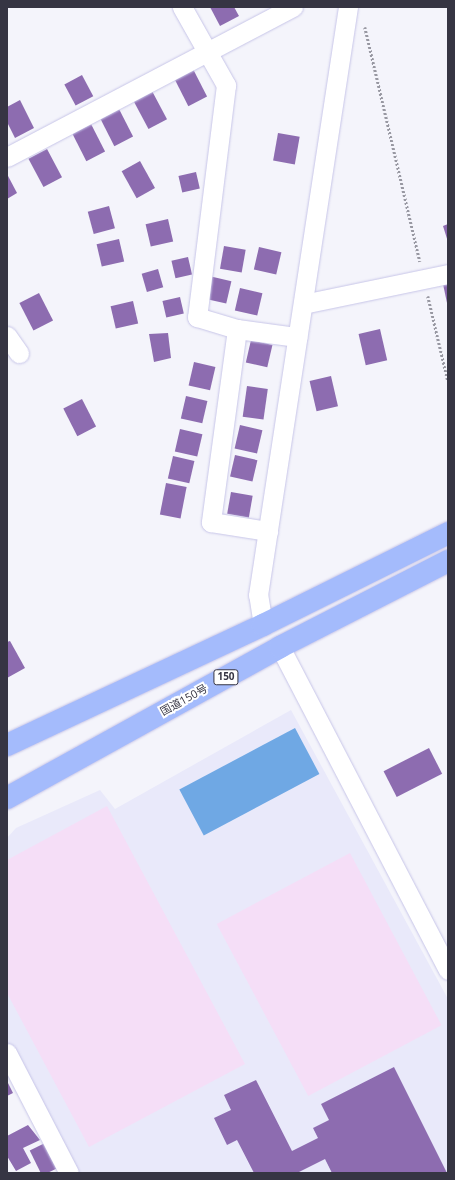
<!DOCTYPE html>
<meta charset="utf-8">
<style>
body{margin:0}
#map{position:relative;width:455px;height:1180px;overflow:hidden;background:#f4f4fb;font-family:"Open Sans","Noto Sans JP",sans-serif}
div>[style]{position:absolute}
.built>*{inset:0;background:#e9e9fa}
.green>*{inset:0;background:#f5def7;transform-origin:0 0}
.water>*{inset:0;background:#6fa8e4;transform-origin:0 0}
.building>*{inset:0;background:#8d6cb0;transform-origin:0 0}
.path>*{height:2.5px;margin-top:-1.25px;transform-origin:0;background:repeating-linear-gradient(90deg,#9898a2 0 2px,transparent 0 4px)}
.roads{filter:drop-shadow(0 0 1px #c7c5e8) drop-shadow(0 0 1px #c7c5e8)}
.minor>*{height:19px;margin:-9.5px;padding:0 9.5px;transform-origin:9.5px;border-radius:9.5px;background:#fff}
.trunk>*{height:22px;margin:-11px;padding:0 11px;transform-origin:11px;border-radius:11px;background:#a4bbfc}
span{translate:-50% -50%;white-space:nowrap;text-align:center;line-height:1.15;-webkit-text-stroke:4px #fff;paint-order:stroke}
.shield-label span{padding:1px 3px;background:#fff;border:1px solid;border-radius:3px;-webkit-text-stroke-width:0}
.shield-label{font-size:10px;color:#363543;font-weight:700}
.street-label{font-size:11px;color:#363543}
.frame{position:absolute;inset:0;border:8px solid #363543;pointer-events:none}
</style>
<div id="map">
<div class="built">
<div style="clip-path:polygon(291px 710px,448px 999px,448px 1173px,74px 1173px,7px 1045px,7px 838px,16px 828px,100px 790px,115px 809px)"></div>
</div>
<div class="green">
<div style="clip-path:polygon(107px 806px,245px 1064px,89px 1147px,7px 993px,7px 860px)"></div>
<div style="left:350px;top:853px;width:195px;height:151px;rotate:62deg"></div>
</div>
<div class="water">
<div style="left:295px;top:728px;width:52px;height:131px;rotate:62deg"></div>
</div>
<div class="building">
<div style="clip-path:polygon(210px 7px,234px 7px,239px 16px,220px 26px)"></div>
<div style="left:193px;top:69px;width:31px;height:21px;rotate:63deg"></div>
<div style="left:82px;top:75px;width:24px;height:20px;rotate:62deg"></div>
<div style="left:152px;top:91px;width:32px;height:21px;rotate:62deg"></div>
<div style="clip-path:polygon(20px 100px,34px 128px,15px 138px,7px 122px,7px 107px)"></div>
<div style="left:119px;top:109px;width:31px;height:21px;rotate:63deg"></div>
<div style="left:91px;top:124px;width:31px;height:21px;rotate:63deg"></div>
<div style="left:278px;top:133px;width:22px;height:28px;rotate:10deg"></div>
<div style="left:47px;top:149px;width:32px;height:21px;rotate:62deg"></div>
<div style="left:140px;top:161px;width:31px;height:21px;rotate:61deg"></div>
<div style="left:196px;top:172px;width:17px;height:18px;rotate:77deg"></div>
<div style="clip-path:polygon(7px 174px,17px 193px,7px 199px)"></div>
<div style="left:109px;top:206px;width:23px;height:22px;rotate:75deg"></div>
<div style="left:168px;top:219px;width:23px;height:23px;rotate:77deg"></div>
<div style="clip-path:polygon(448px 224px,448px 242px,443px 226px)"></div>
<div style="left:119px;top:239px;width:23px;height:23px;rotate:77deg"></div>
<div style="left:224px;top:246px;width:22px;height:23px;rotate:10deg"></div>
<div style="left:259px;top:247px;width:23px;height:23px;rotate:13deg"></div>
<div style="left:188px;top:257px;width:18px;height:17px;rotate:77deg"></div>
<div style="left:158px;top:269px;width:19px;height:17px;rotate:74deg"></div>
<div style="left:209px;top:276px;width:23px;height:23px;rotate:13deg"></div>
<div style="clip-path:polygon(448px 283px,448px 303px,447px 303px,443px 284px)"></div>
<div style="left:240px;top:288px;width:23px;height:23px;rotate:13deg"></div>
<div style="left:39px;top:293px;width:31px;height:22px;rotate:63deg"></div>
<div style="left:180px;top:297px;width:17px;height:18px;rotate:77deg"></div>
<div style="left:133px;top:301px;width:23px;height:23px;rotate:77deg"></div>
<div style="left:380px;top:329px;width:32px;height:22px;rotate:77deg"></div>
<div style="clip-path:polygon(168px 333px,171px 358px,154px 362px,149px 334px)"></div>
<div style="left:251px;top:340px;width:22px;height:23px;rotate:13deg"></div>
<div style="left:194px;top:362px;width:22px;height:24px;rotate:13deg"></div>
<div style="left:331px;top:376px;width:31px;height:22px;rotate:77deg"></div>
<div style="left:247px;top:386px;width:21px;height:31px;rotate:8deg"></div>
<div style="left:186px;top:396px;width:22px;height:23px;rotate:13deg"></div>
<div style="left:82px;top:399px;width:31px;height:21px;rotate:63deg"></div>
<div style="left:240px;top:425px;width:23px;height:24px;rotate:13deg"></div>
<div style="left:180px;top:429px;width:23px;height:23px;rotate:13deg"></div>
<div style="left:235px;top:455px;width:23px;height:22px;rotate:13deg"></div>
<div style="left:173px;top:456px;width:22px;height:23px;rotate:13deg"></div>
<div style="left:166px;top:483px;width:21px;height:32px;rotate:11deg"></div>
<div style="left:231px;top:492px;width:22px;height:22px;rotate:10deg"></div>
<div style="clip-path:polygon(10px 641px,25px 668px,7px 678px,7px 642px)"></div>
<div style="left:429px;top:748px;width:29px;height:51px;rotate:63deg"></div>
<div style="clip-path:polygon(394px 1067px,447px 1173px,332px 1173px,325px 1159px,297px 1173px,254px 1173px,237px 1140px,227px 1145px,214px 1118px,231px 1110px,224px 1095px,256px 1080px,292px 1151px,318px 1138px,313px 1128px,329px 1120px,321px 1104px)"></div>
<div style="clip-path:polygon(7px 1081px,13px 1093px,7px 1096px)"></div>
<div style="clip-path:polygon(28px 1125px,40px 1140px,23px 1148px,31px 1163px,16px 1171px,7px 1156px,7px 1136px)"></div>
<div style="left:45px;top:1143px;width:28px;height:17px;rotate:64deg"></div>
</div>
<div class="path">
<div style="left:365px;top:27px;width:241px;rotate:76.8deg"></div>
<div style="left:428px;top:296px;width:87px;rotate:76.8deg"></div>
</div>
<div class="roads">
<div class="minor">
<div style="left:182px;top:7px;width:90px;rotate:60.6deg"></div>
<div style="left:226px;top:85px;width:234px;rotate:97.1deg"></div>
<div style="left:197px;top:317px;width:42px;rotate:16.7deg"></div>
<div style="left:237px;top:329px;width:61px;rotate:7.6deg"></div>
<div style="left:7px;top:157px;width:323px;rotate:-27.7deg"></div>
<div style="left:303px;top:304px;width:148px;rotate:-11.7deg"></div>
<div style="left:237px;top:329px;width:195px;rotate:97.7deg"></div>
<div style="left:211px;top:522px;width:58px;rotate:9deg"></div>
<div style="left:7px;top:336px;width:21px;rotate:55deg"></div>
<div style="left:263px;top:625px;width:30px;rotate:-99deg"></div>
<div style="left:258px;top:595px;width:595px;rotate:-81.3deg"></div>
<div style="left:280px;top:647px;width:364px;rotate:62.5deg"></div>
<div style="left:7px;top:1053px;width:135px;rotate:62.7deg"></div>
</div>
<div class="trunk">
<div style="left:7px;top:745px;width:283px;rotate:-25.1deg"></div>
<div style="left:263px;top:625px;width:207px;rotate:-26.4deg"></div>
<div style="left:7px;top:798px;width:312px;rotate:-28.9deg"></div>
<div style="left:280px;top:647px;width:189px;rotate:-27.1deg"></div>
</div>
</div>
<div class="shield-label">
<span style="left:226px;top:677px">150</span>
</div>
<div class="street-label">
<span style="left:184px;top:700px;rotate:-29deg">国道150号</span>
</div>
<div class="frame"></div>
</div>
